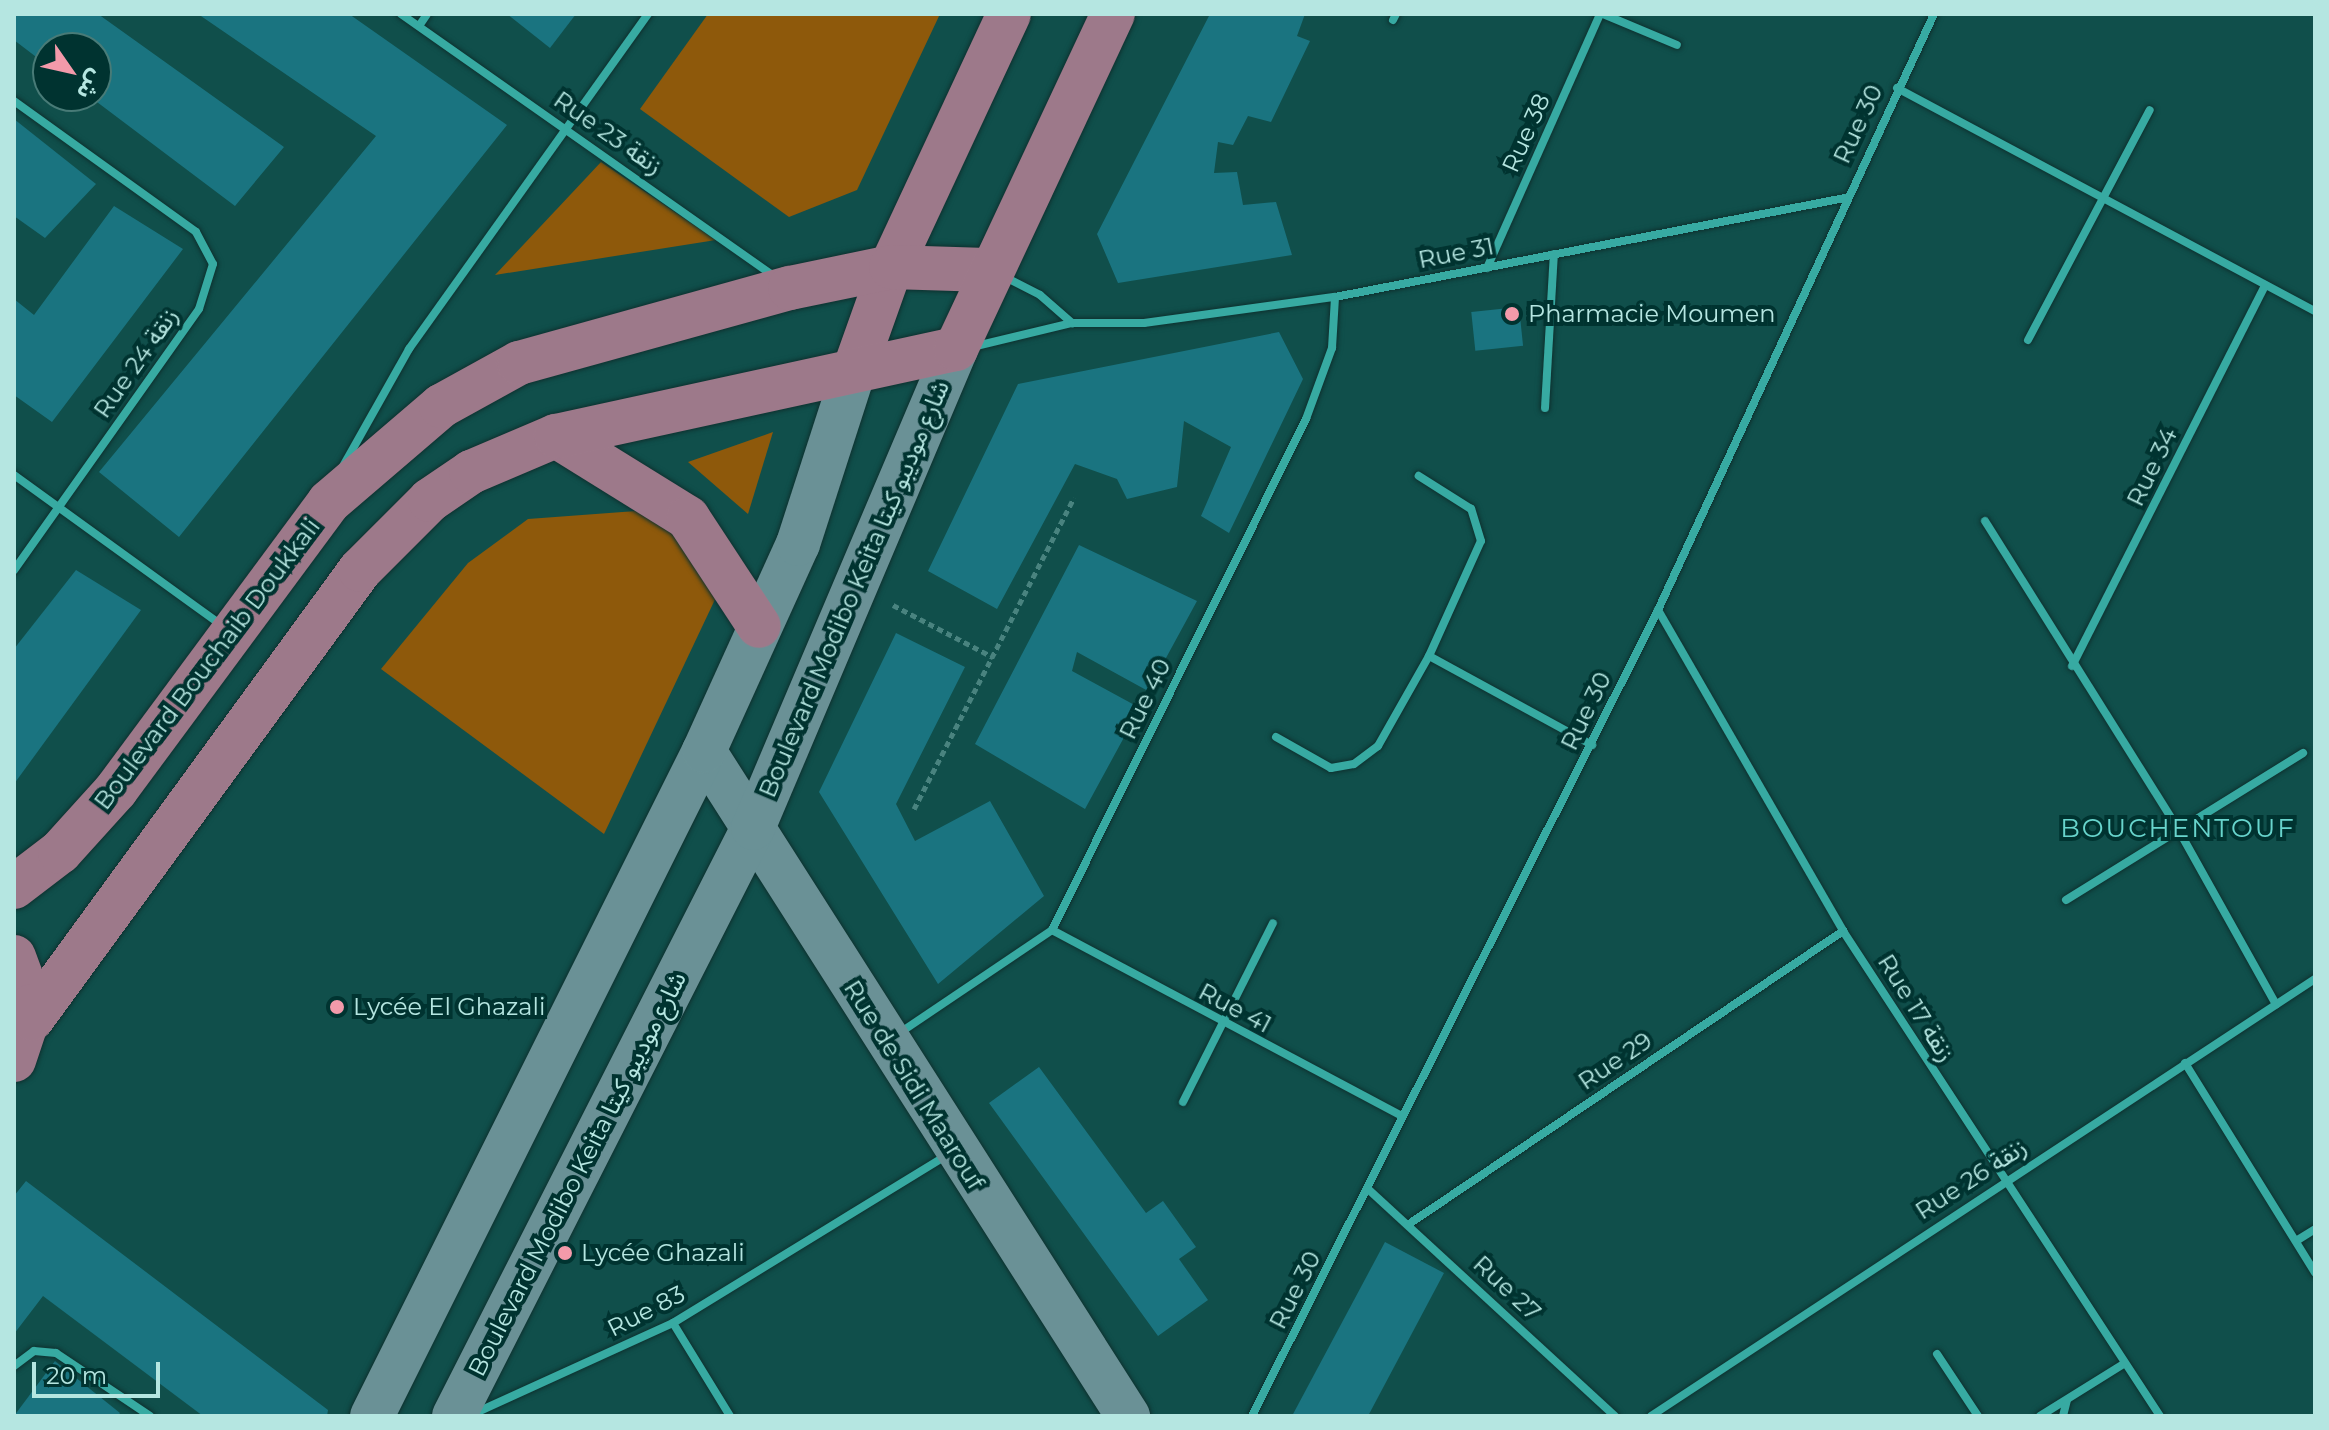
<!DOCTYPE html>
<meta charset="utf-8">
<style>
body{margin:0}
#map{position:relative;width:2329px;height:1430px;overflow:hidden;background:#104f4b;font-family:Montserrat,"Noto Sans Arabic",sans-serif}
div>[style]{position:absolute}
.green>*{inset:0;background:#8e590b}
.building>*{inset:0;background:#1a7480;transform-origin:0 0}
.path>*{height:5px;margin-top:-2.5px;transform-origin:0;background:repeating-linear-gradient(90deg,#49837f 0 6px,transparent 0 10px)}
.roads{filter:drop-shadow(0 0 2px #0e312f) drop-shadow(0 0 2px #0e312f)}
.street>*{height:8px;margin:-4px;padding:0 4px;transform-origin:4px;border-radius:4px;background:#37aaa2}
.secondary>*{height:44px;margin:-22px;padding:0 22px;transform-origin:22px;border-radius:22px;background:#6a9196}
.primary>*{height:44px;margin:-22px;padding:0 22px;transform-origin:22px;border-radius:22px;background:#9d798a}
.dots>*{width:22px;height:22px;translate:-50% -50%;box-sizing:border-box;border:4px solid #003330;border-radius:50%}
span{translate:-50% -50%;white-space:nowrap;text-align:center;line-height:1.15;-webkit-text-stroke:8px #003330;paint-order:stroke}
.street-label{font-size:24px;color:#b5e6e1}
.poi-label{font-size:24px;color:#b5e6e1}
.left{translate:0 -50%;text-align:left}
.neighbourhood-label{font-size:26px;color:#68d5cd;letter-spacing:2px}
.frame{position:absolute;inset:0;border:16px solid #b5e6e1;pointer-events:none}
.north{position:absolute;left:32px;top:32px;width:80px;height:80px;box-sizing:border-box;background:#003330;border:2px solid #487b77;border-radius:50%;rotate:124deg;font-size:22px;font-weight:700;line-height:32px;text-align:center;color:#b5e6e1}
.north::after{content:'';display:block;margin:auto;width:28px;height:36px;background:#f39aaa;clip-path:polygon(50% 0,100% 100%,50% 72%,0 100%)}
.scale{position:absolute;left:32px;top:1362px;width:128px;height:36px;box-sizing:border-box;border:4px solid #b5e6e1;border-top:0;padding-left:10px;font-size:24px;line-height:28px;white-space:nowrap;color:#b5e6e1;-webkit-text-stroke:6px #003330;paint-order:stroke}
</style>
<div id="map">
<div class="green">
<div style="clip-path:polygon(708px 14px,940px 14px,857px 190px,789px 217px,640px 109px)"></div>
<div style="clip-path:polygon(601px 162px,716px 240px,495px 275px)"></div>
<div style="clip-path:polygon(773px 432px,748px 514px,688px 462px)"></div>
<div style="clip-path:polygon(636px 511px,685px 540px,719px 591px,604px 834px,381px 669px,468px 563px,528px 519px)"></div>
</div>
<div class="building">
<div style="clip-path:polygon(14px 14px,98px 14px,284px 147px,235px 206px,89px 96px,96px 96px,96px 48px,48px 48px,48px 66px,14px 40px)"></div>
<div style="clip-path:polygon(198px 14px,349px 14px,507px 125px,179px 537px,99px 472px,376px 136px)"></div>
<div style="clip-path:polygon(507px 14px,576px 14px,550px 48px)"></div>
<div style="clip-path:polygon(1210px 14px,1305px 14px,1297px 36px,1310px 41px,1271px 122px,1248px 116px,1233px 145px,1218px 142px,1214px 173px,1237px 172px,1243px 205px,1276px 202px,1292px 255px,1118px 283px,1097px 234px)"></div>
<div style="clip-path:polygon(14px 119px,96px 184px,45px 238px,14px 216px)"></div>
<div style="clip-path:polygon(114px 206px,183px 249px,52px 422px,14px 395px,14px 299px,34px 315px)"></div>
<div style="left:1519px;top:307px;width:39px;height:48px;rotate:84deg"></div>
<div style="clip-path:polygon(1279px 332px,1303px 379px,1229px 533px,1201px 516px,1231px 447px,1184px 421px,1177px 487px,1127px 499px,1117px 479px,1075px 464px,997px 609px,928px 571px,1018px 384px)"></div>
<div style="clip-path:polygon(1079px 545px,1197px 601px,1148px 691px,1077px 652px,1072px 671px,1140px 708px,1085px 809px,975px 744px)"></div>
<div style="clip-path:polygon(76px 570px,141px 610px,14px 784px,14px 649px)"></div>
<div style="clip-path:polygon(896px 633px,965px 667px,896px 804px,915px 841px,990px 801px,1044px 896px,938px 984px,819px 792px)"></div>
<div style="clip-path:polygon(1039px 1067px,1146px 1213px,1163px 1201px,1196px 1247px,1179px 1259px,1208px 1300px,1158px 1336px,989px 1103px)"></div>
<div style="clip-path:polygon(26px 1181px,328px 1410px,327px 1416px,203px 1416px,43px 1296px,14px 1334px,14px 1196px)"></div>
<div style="clip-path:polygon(1385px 1242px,1444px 1273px,1368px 1416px,1292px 1416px)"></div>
<div style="clip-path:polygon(55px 1361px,120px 1413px,118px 1416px,14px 1416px)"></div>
</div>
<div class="path">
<div style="left:893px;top:605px;width:113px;rotate:27.5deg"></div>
<div style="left:914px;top:809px;width:350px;rotate:-62.8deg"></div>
</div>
<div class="roads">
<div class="street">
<div style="left:401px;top:14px;width:456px;rotate:35.1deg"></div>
<div style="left:1603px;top:14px;width:80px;rotate:22.7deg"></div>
<div style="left:1393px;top:20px;width:7px;rotate:-63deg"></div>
<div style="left:419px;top:26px;width:14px;rotate:-56deg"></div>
<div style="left:1897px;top:88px;width:474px;rotate:28.1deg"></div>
<div style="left:14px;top:101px;width:224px;rotate:35.7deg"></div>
<div style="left:196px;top:232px;width:36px;rotate:62deg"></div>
<div style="left:213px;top:264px;width:47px;rotate:107.3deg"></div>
<div style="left:199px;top:309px;width:320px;rotate:125.3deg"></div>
<div style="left:1487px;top:268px;width:278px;rotate:-66deg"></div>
<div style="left:1005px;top:277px;width:39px;rotate:27deg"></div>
<div style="left:1040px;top:295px;width:43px;rotate:41.2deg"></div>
<div style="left:2028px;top:340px;width:260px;rotate:-62.1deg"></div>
<div style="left:972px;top:347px;width:103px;rotate:-13.5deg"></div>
<div style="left:1072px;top:323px;width:72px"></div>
<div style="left:1144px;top:323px;width:193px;rotate:-7.8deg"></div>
<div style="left:1335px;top:297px;width:520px;rotate:-10.99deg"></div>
<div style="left:1545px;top:408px;width:154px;rotate:-86.7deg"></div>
<div style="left:342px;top:468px;width:137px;rotate:-60.6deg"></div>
<div style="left:409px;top:349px;width:412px;rotate:-54.5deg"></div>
<div style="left:14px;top:475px;width:256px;rotate:35.9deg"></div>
<div style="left:1985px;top:521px;width:363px;rotate:57.9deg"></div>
<div style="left:2178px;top:829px;width:201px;rotate:60.8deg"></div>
<div style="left:1658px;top:610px;width:370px;rotate:60deg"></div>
<div style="left:1843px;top:931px;width:579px;rotate:56.83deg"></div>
<div style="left:1429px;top:656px;width:186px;rotate:28.6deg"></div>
<div style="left:2072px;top:666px;width:427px;rotate:-63.1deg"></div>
<div style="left:1276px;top:737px;width:63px;rotate:29.4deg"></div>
<div style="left:1331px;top:768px;width:23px;rotate:-10deg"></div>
<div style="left:1354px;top:764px;width:30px;rotate:-37deg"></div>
<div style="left:1378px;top:746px;width:103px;rotate:-60.5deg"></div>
<div style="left:1429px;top:656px;width:126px;rotate:-65.7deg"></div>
<div style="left:1481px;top:541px;width:34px;rotate:-107deg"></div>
<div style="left:1471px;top:509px;width:62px;rotate:-147.6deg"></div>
<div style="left:2066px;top:900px;width:279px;rotate:-31.8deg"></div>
<div style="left:1052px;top:930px;width:396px;rotate:28deg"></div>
<div style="left:898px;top:1034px;width:186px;rotate:-34deg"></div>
<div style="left:1052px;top:930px;width:571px;rotate:-63.57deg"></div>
<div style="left:1306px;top:419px;width:76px;rotate:-69.9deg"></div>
<div style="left:1332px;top:348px;width:51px;rotate:-86.6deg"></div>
<div style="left:2185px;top:1063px;width:247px;rotate:58.2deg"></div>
<div style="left:1183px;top:1102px;width:200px;rotate:-63.3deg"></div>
<div style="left:1369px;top:1190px;width:334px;rotate:42.6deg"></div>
<div style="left:1409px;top:1224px;width:524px;rotate:-34.02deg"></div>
<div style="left:2296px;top:1241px;width:22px;rotate:-32deg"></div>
<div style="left:673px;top:1323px;width:109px;rotate:58.5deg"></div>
<div style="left:1937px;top:1354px;width:74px;rotate:56.5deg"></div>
<div style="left:14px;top:1366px;width:25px;rotate:-37deg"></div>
<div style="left:34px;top:1351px;width:22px;rotate:5deg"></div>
<div style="left:56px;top:1353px;width:113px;rotate:33.8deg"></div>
<div style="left:473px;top:1414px;width:220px;rotate:-24.5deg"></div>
<div style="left:673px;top:1323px;width:319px;rotate:-31.5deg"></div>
<div style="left:1252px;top:1416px;width:902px;rotate:-63.26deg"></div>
<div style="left:1658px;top:610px;width:657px;rotate:-65.15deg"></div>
<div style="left:1651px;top:1416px;width:795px;rotate:-33.35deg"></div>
<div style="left:2040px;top:1416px;width:100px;rotate:-31.9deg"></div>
<div style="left:2063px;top:1416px;width:16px;rotate:-76deg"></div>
</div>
<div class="secondary">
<div style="left:704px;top:751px;width:789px;rotate:57.48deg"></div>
<div style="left:372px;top:1416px;width:743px;rotate:-63.47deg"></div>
<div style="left:704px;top:751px;width:227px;rotate:-65.6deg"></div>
<div style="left:798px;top:544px;width:185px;rotate:-72.1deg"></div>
<div style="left:454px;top:1416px;width:660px;rotate:-63.05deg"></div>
<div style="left:753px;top:828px;width:520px;rotate:-67.03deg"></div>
</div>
<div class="primary">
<div style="left:855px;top:368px;width:107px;rotate:-70.4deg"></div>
<div style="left:891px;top:267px;width:279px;rotate:-65deg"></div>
<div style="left:556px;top:436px;width:155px;rotate:31.8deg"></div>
<div style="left:688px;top:518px;width:129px;rotate:56.7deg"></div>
<div style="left:14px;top:887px;width:58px;rotate:-37.3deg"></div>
<div style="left:60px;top:852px;width:84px;rotate:-47.9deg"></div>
<div style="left:116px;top:790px;width:358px;rotate:-53.5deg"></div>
<div style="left:329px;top:502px;width:148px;rotate:-40.6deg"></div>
<div style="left:441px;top:406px;width:89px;rotate:-28.9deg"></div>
<div style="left:519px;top:363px;width:281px;rotate:-15.5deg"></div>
<div style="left:790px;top:288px;width:103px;rotate:-11.7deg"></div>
<div style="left:891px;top:267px;width:96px;rotate:1.8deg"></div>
<div style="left:14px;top:957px;width:52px;rotate:69.8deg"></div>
<div style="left:32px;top:1006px;width:57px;rotate:108.4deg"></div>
<div style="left:32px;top:1019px;width:556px;rotate:-53.85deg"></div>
<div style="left:360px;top:570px;width:99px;rotate:-45deg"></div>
<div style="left:430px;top:500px;width:50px;rotate:-34.3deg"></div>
<div style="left:471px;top:472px;width:92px;rotate:-23deg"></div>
<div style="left:556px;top:436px;width:409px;rotate:-12.3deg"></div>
<div style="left:956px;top:349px;width:370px;rotate:-64.9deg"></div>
</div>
</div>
<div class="dots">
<div style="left:1512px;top:314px;background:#f39aaa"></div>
<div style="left:337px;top:1007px;background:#f39aaa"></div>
<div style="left:565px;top:1253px;background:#f39aaa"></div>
</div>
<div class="street-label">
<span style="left:1858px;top:124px;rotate:-65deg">Rue 30</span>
<span style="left:608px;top:133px;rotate:35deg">Rue 23 زنقة</span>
<span style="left:1526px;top:133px;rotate:-66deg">Rue 38</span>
<span style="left:1456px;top:253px;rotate:-11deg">Rue 31</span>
<span style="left:136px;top:363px;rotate:-55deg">Rue 24 زنقة</span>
<span style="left:2152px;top:467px;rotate:-64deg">Rue 34</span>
<span style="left:854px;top:589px;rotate:-67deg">Boulevard Modibo Keita شارع موديبو كيتا</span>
<span style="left:207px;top:664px;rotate:-53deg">Boulevard Bouchaib Doukkali</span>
<span style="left:1145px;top:699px;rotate:-64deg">Rue 40</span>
<span style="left:1586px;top:711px;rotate:-64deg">Rue 30</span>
<span style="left:1235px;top:1008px;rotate:28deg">Rue 41</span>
<span style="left:1916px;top:1008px;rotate:58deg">Rue 17 زنقة</span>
<span style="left:1615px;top:1061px;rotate:-34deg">Rue 29</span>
<span style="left:914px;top:1085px;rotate:58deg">Rue de Sidi Maarouf</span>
<span style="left:577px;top:1174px;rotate:-63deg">Boulevard Modibo Keita شارع موديبو كيتا</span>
<span style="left:1971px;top:1179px;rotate:-33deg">Rue 26 زنقة</span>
<span style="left:1507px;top:1288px;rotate:43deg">Rue 27</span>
<span style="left:1295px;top:1290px;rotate:-63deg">Rue 30</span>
<span style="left:646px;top:1311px;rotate:-27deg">Rue 83</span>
</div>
<div class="poi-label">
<span class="left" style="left:1528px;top:314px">Pharmacie Moumen</span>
<span class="left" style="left:353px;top:1007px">Lycée El Ghazali</span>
<span class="left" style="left:581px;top:1253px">Lycée Ghazali</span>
</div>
<div class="neighbourhood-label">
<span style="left:2178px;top:829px">BOUCHENTOUF</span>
</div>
<div class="frame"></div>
<div class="north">ش</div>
<div class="scale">20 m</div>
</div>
